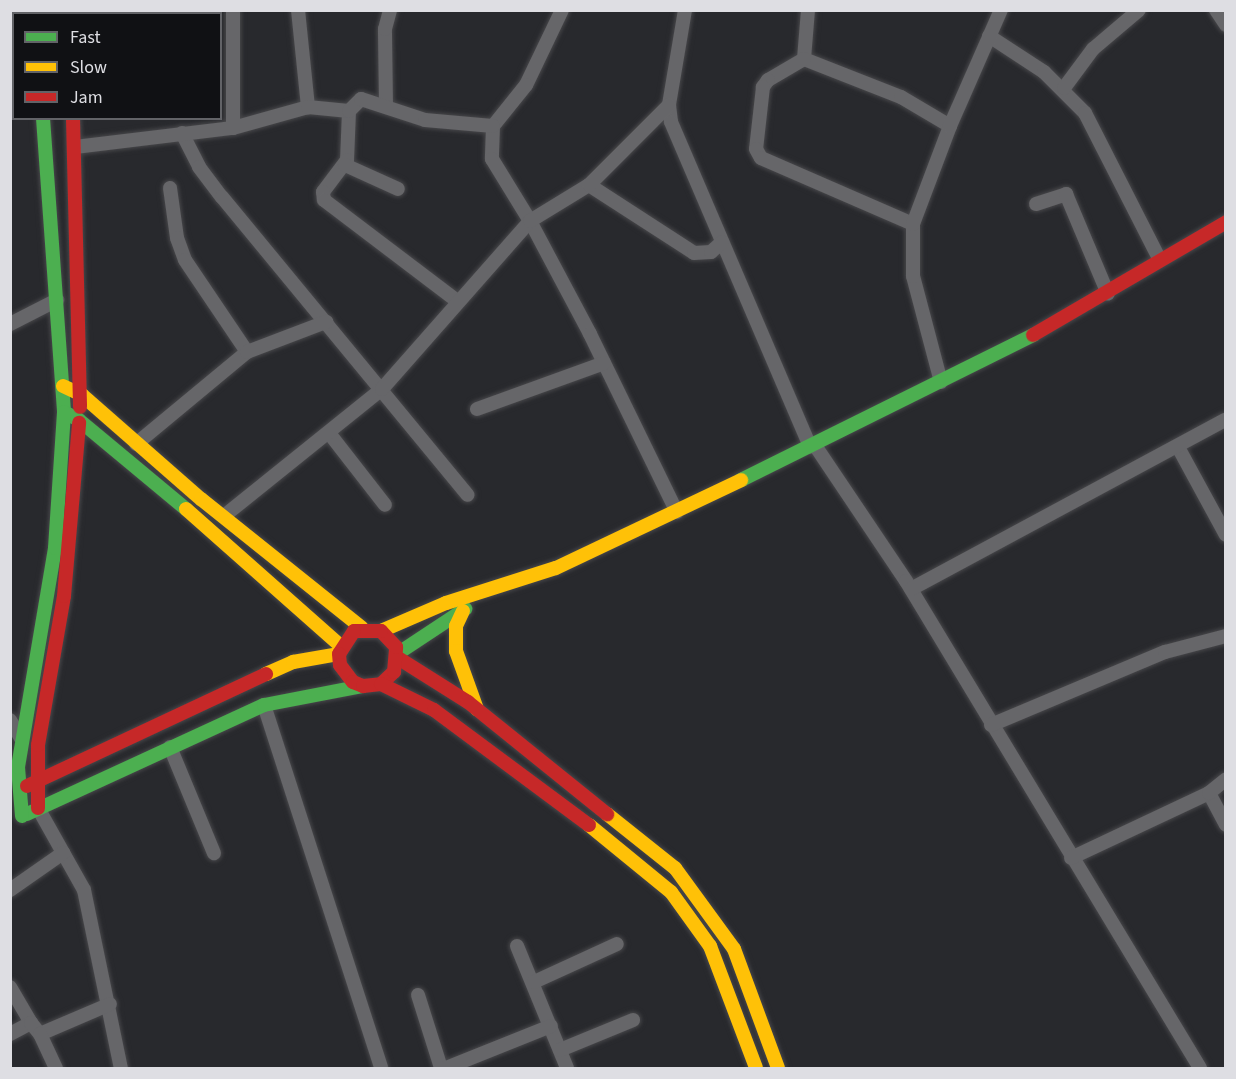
<!DOCTYPE html>
<style>
body{margin:0}
#map{position:relative;width:1236px;height:1079px;overflow:hidden;background:#28292d;font-family:"Source Sans 3",sans-serif}
div>[style]{position:absolute}
.roads{filter:drop-shadow(0 0 2px #47474a) drop-shadow(0 0 2px #47474a)}
.street>*{height:14px;margin:-7px;padding:0 7px;transform-origin:7px;border-radius:7px;background:#666669}
.fast>*{height:14px;margin:-7px;padding:0 7px;transform-origin:7px;border-radius:7px;background:#4caf50}
.slow>*{height:14px;margin:-7px;padding:0 7px;transform-origin:7px;border-radius:7px;background:#ffc107}
.jam>*{height:14px;margin:-7px;padding:0 7px;transform-origin:7px;border-radius:7px;background:#c62828}
span{translate:-50% -50%;white-space:nowrap;text-align:center;line-height:1.15;-webkit-text-stroke:4.5px #101114;paint-order:stroke}
.frame{position:absolute;inset:0;border:12px solid #dedee3;pointer-events:none}
.legend{position:absolute;left:12px;top:12px;width:210px;height:108px;box-sizing:border-box;background:#101114;border:2px solid #626367;margin:0;padding:8px 10px;list-style:none;font-size:18px;color:#dedee3}
.legend li{display:flex;align-items:center;gap:12px;height:30px}
.legend b{width:30px;border:2px solid #626367}
</style>
<div id="map">
<div class="roads">
<div class="street">
<div style="left:298px;top:10px;width:98px;rotate:84.1deg"></div>
<div style="left:562px;top:10px;width:83px;rotate:115.6deg"></div>
<div style="left:526px;top:85px;width:53px;rotate:128.8deg"></div>
<div style="left:493px;top:126px;width:33px;rotate:92deg"></div>
<div style="left:492px;top:159px;width:73px;rotate:58.5deg"></div>
<div style="left:530px;top:221px;width:128px;rotate:62deg"></div>
<div style="left:590px;top:334px;width:198px;rotate:64deg"></div>
<div style="left:685px;top:10px;width:96px;rotate:99.6deg"></div>
<div style="left:669px;top:105px;width:17px;rotate:83deg"></div>
<div style="left:671px;top:122px;width:353px;rotate:66.8deg"></div>
<div style="left:808px;top:10px;width:49px;rotate:94.7deg"></div>
<div style="left:804px;top:59px;width:104px;rotate:21.4deg"></div>
<div style="left:901px;top:97px;width:57px;rotate:30.6deg"></div>
<div style="left:1216px;top:10px;width:18px;rotate:56deg"></div>
<div style="left:989px;top:36px;width:66px;rotate:33.2deg"></div>
<div style="left:1044px;top:72px;width:58px;rotate:45deg"></div>
<div style="left:1085px;top:113px;width:165px;rotate:63deg"></div>
<div style="left:804px;top:59px;width:42px;rotate:149.7deg"></div>
<div style="left:768px;top:80px;width:9px;rotate:126deg"></div>
<div style="left:763px;top:87px;width:62px;rotate:96.4deg"></div>
<div style="left:756px;top:149px;width:10px;rotate:61deg"></div>
<div style="left:761px;top:158px;width:166px;rotate:23.5deg"></div>
<div style="left:1064px;top:88px;width:49px;rotate:-53.4deg"></div>
<div style="left:1093px;top:49px;width:60px;rotate:-40.3deg"></div>
<div style="left:386px;top:105px;width:76px;rotate:-90.8deg"></div>
<div style="left:385px;top:29px;width:20px;rotate:-75deg"></div>
<div style="left:349px;top:111px;width:49px;rotate:92.3deg"></div>
<div style="left:347px;top:160px;width:40px;rotate:127deg"></div>
<div style="left:323px;top:192px;width:8px;rotate:83deg"></div>
<div style="left:324px;top:200px;width:167px;rotate:37.2deg"></div>
<div style="left:233px;top:128px;width:78px;rotate:-15.6deg"></div>
<div style="left:308px;top:107px;width:41px;rotate:5.6deg"></div>
<div style="left:349px;top:111px;width:17px;rotate:-45deg"></div>
<div style="left:361px;top:99px;width:67px;rotate:18.2deg"></div>
<div style="left:425px;top:120px;width:68px;rotate:5deg"></div>
<div style="left:182px;top:133px;width:38px;rotate:63deg"></div>
<div style="left:199px;top:167px;width:38px;rotate:53deg"></div>
<div style="left:222px;top:197px;width:386px;rotate:50.5deg"></div>
<div style="left:75px;top:147px;width:159px;rotate:-6.9deg"></div>
<div style="left:233px;top:128px;width:118px;rotate:-90deg"></div>
<div style="left:345px;top:165px;width:58px;rotate:24.4deg"></div>
<div style="left:589px;top:185px;width:125px;rotate:32.9deg"></div>
<div style="left:694px;top:253px;width:17px;rotate:-3deg"></div>
<div style="left:711px;top:252px;width:15px;rotate:-42deg"></div>
<div style="left:170px;top:188px;width:50px;rotate:82deg"></div>
<div style="left:177px;top:238px;width:23px;rotate:70deg"></div>
<div style="left:185px;top:260px;width:111px;rotate:56deg"></div>
<div style="left:1036px;top:204px;width:32px;rotate:-18deg"></div>
<div style="left:1066px;top:194px;width:108px;rotate:67.2deg"></div>
<div style="left:10px;top:324px;width:53px;rotate:-27.1deg"></div>
<div style="left:941px;top:382px;width:110px;rotate:-104.8deg"></div>
<div style="left:913px;top:276px;width:52px;rotate:-90deg"></div>
<div style="left:913px;top:224px;width:105px;rotate:-69.3deg"></div>
<div style="left:950px;top:126px;width:127px;rotate:-66.3deg"></div>
<div style="left:477px;top:409px;width:135px;rotate:-19.9deg"></div>
<div style="left:329px;top:433px;width:91px;rotate:52.1deg"></div>
<div style="left:136px;top:444px;width:144px;rotate:-39.7deg"></div>
<div style="left:247px;top:352px;width:85px;rotate:-20.8deg"></div>
<div style="left:814px;top:444px;width:165px;rotate:56.1deg"></div>
<div style="left:906px;top:581px;width:569px;rotate:58.88deg"></div>
<div style="left:1178px;top:447px;width:100px;rotate:61.4deg"></div>
<div style="left:224px;top:516px;width:203px;rotate:-38.8deg"></div>
<div style="left:382px;top:389px;width:224px;rotate:-48.6deg"></div>
<div style="left:530px;top:221px;width:69px;rotate:-31.4deg"></div>
<div style="left:589px;top:185px;width:113px;rotate:-45deg"></div>
<div style="left:911px;top:589px;width:357px;rotate:-28.3deg"></div>
<div style="left:264px;top:705px;width:381px;rotate:72.1deg"></div>
<div style="left:10px;top:720px;width:23px;rotate:59deg"></div>
<div style="left:991px;top:725px;width:189px;rotate:-22.8deg"></div>
<div style="left:1165px;top:652px;width:63px;rotate:-14.7deg"></div>
<div style="left:170px;top:747px;width:115px;rotate:67.5deg"></div>
<div style="left:1209px;top:793px;width:36px;rotate:62deg"></div>
<div style="left:38px;top:808px;width:94px;rotate:60.7deg"></div>
<div style="left:84px;top:890px;width:182px;rotate:78.3deg"></div>
<div style="left:1071px;top:858px;width:153px;rotate:-25.2deg"></div>
<div style="left:1209px;top:793px;width:22px;rotate:-39deg"></div>
<div style="left:10px;top:890px;width:65px;rotate:-34.9deg"></div>
<div style="left:517px;top:946px;width:132px;rotate:67.7deg"></div>
<div style="left:534px;top:982px;width:91px;rotate:-24.6deg"></div>
<div style="left:10px;top:987px;width:42px;rotate:59.7deg"></div>
<div style="left:418px;top:995px;width:77px;rotate:72.5deg"></div>
<div style="left:10px;top:1034px;width:24px;rotate:-28deg"></div>
<div style="left:31px;top:1023px;width:14px;rotate:51deg"></div>
<div style="left:40px;top:1034px;width:76px;rotate:-23.2deg"></div>
<div style="left:40px;top:1034px;width:38px;rotate:65deg"></div>
<div style="left:560px;top:1050px;width:79px;rotate:-22.3deg"></div>
<div style="left:446px;top:1068px;width:113px;rotate:-21.8deg"></div>
</div>
<div class="fast">
<div style="left:39px;top:10px;width:4px;rotate:76deg"></div>
<div style="left:66px;top:10px;width:4px;rotate:76deg"></div>
<div style="left:43px;top:118px;width:295px;rotate:85.9deg"></div>
<div style="left:64px;top:412px;width:17px;rotate:28deg"></div>
<div style="left:79px;top:420px;width:139px;rotate:39.8deg"></div>
<div style="left:741px;top:480px;width:326px;rotate:-26.4deg"></div>
<div style="left:397px;top:654px;width:82px;rotate:-33.5deg"></div>
<div style="left:27px;top:814px;width:261px;rotate:-24.7deg"></div>
<div style="left:264px;top:705px;width:101px;rotate:-10.9deg"></div>
<div style="left:22px;top:816px;width:49px;rotate:-94.7deg"></div>
<div style="left:18px;top:767px;width:222px;rotate:-80.4deg"></div>
<div style="left:55px;top:548px;width:136px;rotate:-86.2deg"></div>
</div>
<div class="slow">
<div style="left:63px;top:386px;width:21px;rotate:25deg"></div>
<div style="left:82px;top:395px;width:158px;rotate:41.2deg"></div>
<div style="left:201px;top:499px;width:206px;rotate:38.7deg"></div>
<div style="left:186px;top:509px;width:207px;rotate:41.5deg"></div>
<div style="left:463px;top:611px;width:17px;rotate:115deg"></div>
<div style="left:456px;top:626px;width:25px;rotate:90deg"></div>
<div style="left:456px;top:651px;width:62px;rotate:70.1deg"></div>
<div style="left:381px;top:631px;width:71px;rotate:-23.3deg"></div>
<div style="left:446px;top:603px;width:115px;rotate:-17.7deg"></div>
<div style="left:556px;top:568px;width:205px;rotate:-25.4deg"></div>
<div style="left:266px;top:674px;width:30px;rotate:-24deg"></div>
<div style="left:293px;top:662px;width:47px;rotate:-9.9deg"></div>
<div style="left:607px;top:814px;width:87px;rotate:38.5deg"></div>
<div style="left:675px;top:868px;width:100px;rotate:53.9deg"></div>
<div style="left:734px;top:949px;width:127px;rotate:69.7deg"></div>
<div style="left:589px;top:825px;width:106px;rotate:39.3deg"></div>
<div style="left:671px;top:892px;width:67px;rotate:54.2deg"></div>
<div style="left:710px;top:946px;width:130px;rotate:69.3deg"></div>
</div>
<div class="jam">
<div style="left:73px;top:118px;width:289px;rotate:88.6deg"></div>
<div style="left:1033px;top:335px;width:224px;rotate:-30.3deg"></div>
<div style="left:398px;top:658px;width:83px;rotate:32.2deg"></div>
<div style="left:468px;top:702px;width:179px;rotate:38.9deg"></div>
<div style="left:381px;top:684px;width:18px;rotate:-43deg"></div>
<div style="left:394px;top:672px;width:25px;rotate:-85deg"></div>
<div style="left:396px;top:647px;width:22px;rotate:-133deg"></div>
<div style="left:381px;top:631px;width:27px;rotate:180deg"></div>
<div style="left:354px;top:631px;width:27px;rotate:123deg"></div>
<div style="left:339px;top:654px;width:11px;rotate:85deg"></div>
<div style="left:340px;top:665px;width:21px;rotate:53deg"></div>
<div style="left:353px;top:682px;width:11px;rotate:22deg"></div>
<div style="left:363px;top:686px;width:18px;rotate:-6deg"></div>
<div style="left:381px;top:684px;width:59px;rotate:26.1deg"></div>
<div style="left:434px;top:710px;width:193px;rotate:36.6deg"></div>
<div style="left:27px;top:786px;width:264px;rotate:-25.1deg"></div>
<div style="left:38px;top:808px;width:63px;rotate:-90deg"></div>
<div style="left:38px;top:745px;width:151px;rotate:-80.1deg"></div>
<div style="left:64px;top:596px;width:174px;rotate:-85deg"></div>
</div>
</div>
<div class="frame"></div>
<ul class="legend">
<li><b style="height:8px;background:#4caf50"></b>Fast</li>
<li><b style="height:8px;background:#ffc107"></b>Slow</li>
<li><b style="height:8px;background:#c62828"></b>Jam</li>
</ul>
</div>
